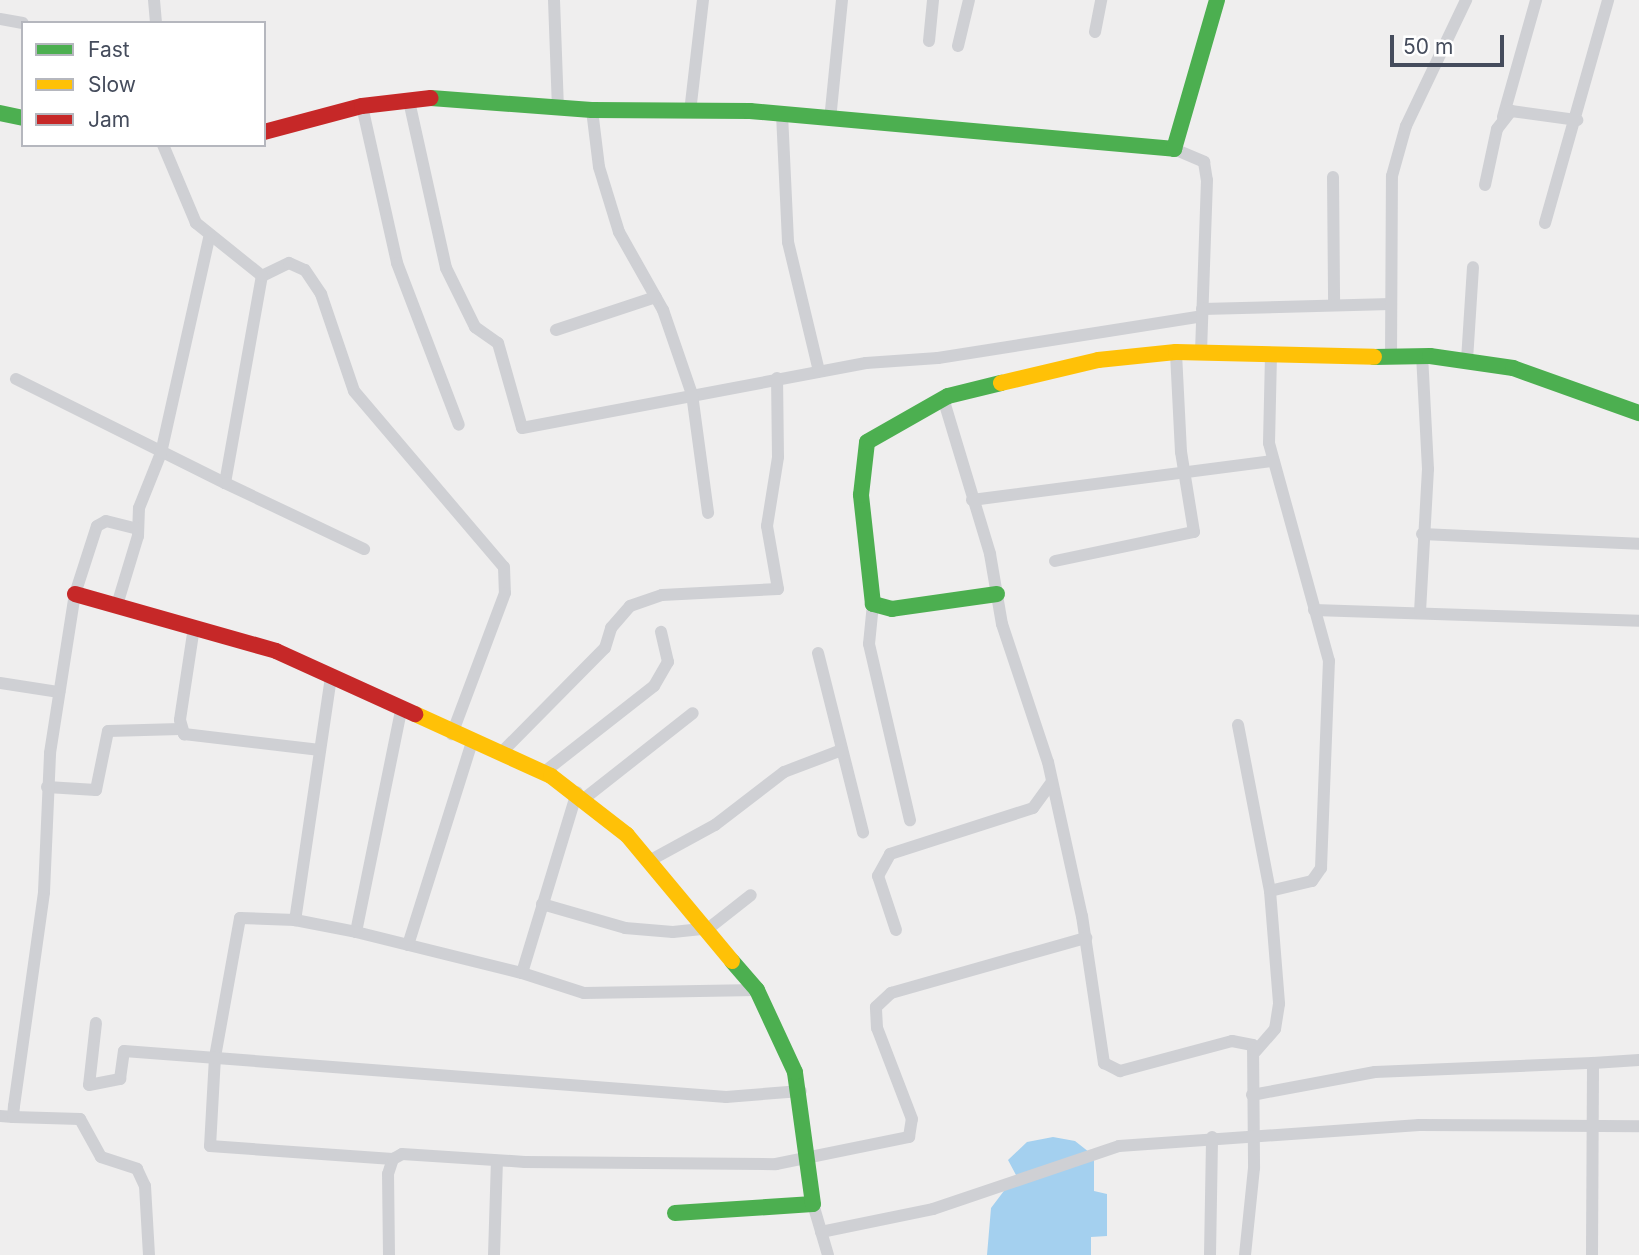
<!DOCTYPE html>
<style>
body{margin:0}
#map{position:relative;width:1639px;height:1255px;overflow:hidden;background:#efeeee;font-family:Inter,sans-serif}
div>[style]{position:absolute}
.water>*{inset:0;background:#a4d0ef}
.street>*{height:12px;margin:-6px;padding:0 6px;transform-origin:6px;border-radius:6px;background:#cfd0d4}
.fast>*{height:16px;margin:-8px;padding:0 8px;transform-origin:8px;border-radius:8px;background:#4caf50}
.slow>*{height:16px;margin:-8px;padding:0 8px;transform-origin:8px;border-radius:8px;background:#ffc107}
.jam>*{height:16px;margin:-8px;padding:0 8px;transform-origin:8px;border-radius:8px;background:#c62828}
span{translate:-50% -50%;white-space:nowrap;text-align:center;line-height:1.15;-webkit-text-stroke:5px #fff;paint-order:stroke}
.legend{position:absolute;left:21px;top:21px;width:245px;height:126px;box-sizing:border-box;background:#fff;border:2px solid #b5b7be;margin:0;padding:9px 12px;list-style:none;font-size:21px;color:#454c5c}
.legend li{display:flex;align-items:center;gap:14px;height:35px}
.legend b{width:35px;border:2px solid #b5b7be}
.scale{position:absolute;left:1390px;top:35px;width:114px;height:32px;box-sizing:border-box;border:4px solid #454c5c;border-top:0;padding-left:9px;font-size:21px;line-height:24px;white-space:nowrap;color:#454c5c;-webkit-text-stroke:5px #fff;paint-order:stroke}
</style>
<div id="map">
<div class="water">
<div style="clip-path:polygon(1053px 1137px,1075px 1141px,1094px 1156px,1094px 1191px,1107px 1194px,1107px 1236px,1091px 1237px,1091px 1255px,987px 1255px,991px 1208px,1016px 1175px,1008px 1160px,1027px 1142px)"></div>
</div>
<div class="street">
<div style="left:154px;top:0;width:23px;rotate:85deg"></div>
<div style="left:554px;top:0;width:108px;rotate:87.9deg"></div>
<div style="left:0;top:19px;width:23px;rotate:10deg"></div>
<div style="left:1095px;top:32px;width:33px;rotate:-79deg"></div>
<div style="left:929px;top:41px;width:41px;rotate:-84.4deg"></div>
<div style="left:958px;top:46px;width:47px;rotate:-76.6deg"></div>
<div style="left:409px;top:101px;width:171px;rotate:77.5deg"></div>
<div style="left:446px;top:268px;width:66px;rotate:63.8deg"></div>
<div style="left:475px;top:327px;width:28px;rotate:35deg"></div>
<div style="left:498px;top:343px;width:88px;rotate:74.2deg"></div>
<div style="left:522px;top:428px;width:350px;rotate:-10.7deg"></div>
<div style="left:866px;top:363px;width:72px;rotate:-4deg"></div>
<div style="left:938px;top:358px;width:267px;rotate:-9deg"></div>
<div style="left:362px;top:106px;width:161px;rotate:77.4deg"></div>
<div style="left:397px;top:263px;width:173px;rotate:69.1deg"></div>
<div style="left:592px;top:110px;width:57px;rotate:83deg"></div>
<div style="left:599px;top:167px;width:68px;rotate:72.9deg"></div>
<div style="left:619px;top:232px;width:90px;rotate:60.6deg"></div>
<div style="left:663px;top:310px;width:89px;rotate:71deg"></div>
<div style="left:692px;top:394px;width:120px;rotate:82.3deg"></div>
<div style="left:690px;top:112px;width:113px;rotate:-83.4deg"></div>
<div style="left:782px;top:114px;width:128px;rotate:87.3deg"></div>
<div style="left:788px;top:242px;width:133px;rotate:76.5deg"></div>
<div style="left:1503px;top:117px;width:122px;rotate:-74.2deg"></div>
<div style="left:830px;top:120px;width:121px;rotate:-84.3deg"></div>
<div style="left:1174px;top:149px;width:33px;rotate:23deg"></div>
<div style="left:1204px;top:162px;width:18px;rotate:81deg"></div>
<div style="left:1207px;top:180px;width:171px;rotate:92deg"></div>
<div style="left:1333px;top:177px;width:126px;rotate:89.5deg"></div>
<div style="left:1485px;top:185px;width:57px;rotate:-77.9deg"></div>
<div style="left:1497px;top:129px;width:23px;rotate:-52deg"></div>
<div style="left:1511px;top:111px;width:67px;rotate:7.8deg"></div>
<div style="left:1545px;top:223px;width:232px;rotate:-74.2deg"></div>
<div style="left:262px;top:276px;width:30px;rotate:-26deg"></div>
<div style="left:289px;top:263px;width:17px;rotate:24deg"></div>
<div style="left:305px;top:270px;width:29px;rotate:56deg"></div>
<div style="left:321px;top:294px;width:102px;rotate:71.2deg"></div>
<div style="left:354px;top:391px;width:231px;rotate:49.6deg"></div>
<div style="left:504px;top:567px;width:26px;rotate:88deg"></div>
<div style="left:505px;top:593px;width:151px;rotate:110.6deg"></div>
<div style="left:1202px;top:309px;width:189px;rotate:-1.5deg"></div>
<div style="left:556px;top:330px;width:105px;rotate:-18.3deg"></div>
<div style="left:1391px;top:357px;width:181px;rotate:-89.7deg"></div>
<div style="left:1392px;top:176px;width:52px;rotate:-74.4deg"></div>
<div style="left:1406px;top:126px;width:140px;rotate:-64.5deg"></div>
<div style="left:1467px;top:360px;width:93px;rotate:-86.3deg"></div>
<div style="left:16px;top:379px;width:233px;rotate:26.5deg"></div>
<div style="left:225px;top:483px;width:210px;rotate:-79.9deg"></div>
<div style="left:262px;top:276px;width:85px;rotate:-141.2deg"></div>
<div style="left:196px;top:223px;width:85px;rotate:-112.9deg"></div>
<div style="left:943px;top:398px;width:163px;rotate:73.2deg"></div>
<div style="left:990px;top:554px;width:71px;rotate:80.3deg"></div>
<div style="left:1002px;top:624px;width:145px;rotate:71.6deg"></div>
<div style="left:1048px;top:762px;width:158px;rotate:77.6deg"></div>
<div style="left:1082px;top:916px;width:149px;rotate:81.5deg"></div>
<div style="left:1104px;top:1063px;width:18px;rotate:27deg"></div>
<div style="left:1120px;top:1071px;width:116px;rotate:-15deg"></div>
<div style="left:1232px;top:1041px;width:21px;rotate:11deg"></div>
<div style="left:1253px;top:1045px;width:123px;rotate:89.5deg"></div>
<div style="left:1254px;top:1168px;width:87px;rotate:95.9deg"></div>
<div style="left:225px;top:483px;width:154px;rotate:25.4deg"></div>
<div style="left:972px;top:500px;width:304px;rotate:-7.4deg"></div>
<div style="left:1422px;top:534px;width:217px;rotate:2.6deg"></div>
<div style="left:1055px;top:561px;width:142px;rotate:-11.8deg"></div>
<div style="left:1194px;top:532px;width:81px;rotate:-99.2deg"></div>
<div style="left:1181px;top:452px;width:100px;rotate:-92.9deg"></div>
<div style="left:873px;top:604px;width:40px;rotate:95.7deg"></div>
<div style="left:869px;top:644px;width:181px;rotate:76.9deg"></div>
<div style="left:117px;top:605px;width:72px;rotate:-73.1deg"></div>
<div style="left:138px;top:536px;width:28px;rotate:-88deg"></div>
<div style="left:139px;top:508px;width:59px;rotate:-68.2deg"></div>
<div style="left:161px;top:453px;width:220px;rotate:-77.4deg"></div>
<div style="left:1314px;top:610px;width:325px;rotate:1.9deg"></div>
<div style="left:1420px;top:612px;width:143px;rotate:-86.8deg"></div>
<div style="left:1428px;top:469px;width:113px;rotate:-93deg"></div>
<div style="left:194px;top:627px;width:94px;rotate:98.6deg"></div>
<div style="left:180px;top:720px;width:15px;rotate:74deg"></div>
<div style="left:184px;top:734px;width:137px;rotate:6.7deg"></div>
<div style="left:818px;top:653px;width:185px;rotate:75.9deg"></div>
<div style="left:331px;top:677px;width:246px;rotate:98.4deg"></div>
<div style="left:295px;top:920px;width:62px;rotate:11.1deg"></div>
<div style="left:356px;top:932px;width:226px;rotate:-78.5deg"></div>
<div style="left:0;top:683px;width:60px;rotate:8.7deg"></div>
<div style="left:1238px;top:725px;width:169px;rotate:79.1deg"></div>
<div style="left:1270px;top:891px;width:113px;rotate:85.4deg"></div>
<div style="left:1279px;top:1004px;width:25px;rotate:99deg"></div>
<div style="left:1275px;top:1029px;width:30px;rotate:131deg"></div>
<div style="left:500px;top:754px;width:149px;rotate:-45.3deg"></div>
<div style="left:605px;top:648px;width:21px;rotate:-73deg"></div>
<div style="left:611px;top:628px;width:29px;rotate:-49deg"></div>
<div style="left:630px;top:606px;width:34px;rotate:-19deg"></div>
<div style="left:662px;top:595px;width:116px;rotate:-3deg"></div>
<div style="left:778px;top:589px;width:64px;rotate:-99.9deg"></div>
<div style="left:767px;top:526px;width:70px;rotate:-80.9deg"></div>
<div style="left:778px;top:457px;width:79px;rotate:-90.7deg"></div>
<div style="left:543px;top:773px;width:141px;rotate:-38.1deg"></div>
<div style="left:654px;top:686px;width:28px;rotate:-60deg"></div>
<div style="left:668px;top:662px;width:31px;rotate:-103deg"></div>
<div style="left:47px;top:787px;width:49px;rotate:3.5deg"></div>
<div style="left:96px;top:790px;width:60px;rotate:-78.5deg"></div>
<div style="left:108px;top:731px;width:72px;rotate:-1.6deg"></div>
<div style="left:585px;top:798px;width:137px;rotate:-38.2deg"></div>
<div style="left:649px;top:861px;width:75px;rotate:-28.6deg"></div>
<div style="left:715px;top:825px;width:87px;rotate:-37.5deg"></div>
<div style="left:784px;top:772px;width:62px;rotate:-20.8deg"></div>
<div style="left:1270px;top:891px;width:43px;rotate:-13.4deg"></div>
<div style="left:1312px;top:881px;width:16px;rotate:-55deg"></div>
<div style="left:1321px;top:868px;width:207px;rotate:-87.8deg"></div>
<div style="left:1329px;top:661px;width:226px;rotate:-105.4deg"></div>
<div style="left:1269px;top:443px;width:85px;rotate:-88.7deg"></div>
<div style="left:542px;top:904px;width:86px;rotate:16.1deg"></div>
<div style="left:625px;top:928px;width:48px;rotate:4.8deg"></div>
<div style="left:673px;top:932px;width:36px;rotate:-6deg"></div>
<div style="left:709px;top:928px;width:53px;rotate:-38.2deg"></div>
<div style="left:295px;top:920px;width:55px;rotate:-177.9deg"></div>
<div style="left:240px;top:918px;width:141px;rotate:100.2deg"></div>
<div style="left:215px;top:1057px;width:89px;rotate:93.2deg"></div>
<div style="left:210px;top:1146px;width:183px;rotate:4.1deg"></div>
<div style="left:896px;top:930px;width:57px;rotate:-108.4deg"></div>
<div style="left:878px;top:876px;width:25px;rotate:-61deg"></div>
<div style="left:890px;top:854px;width:150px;rotate:-17.8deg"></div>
<div style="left:1033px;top:808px;width:32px;rotate:-54deg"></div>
<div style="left:356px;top:932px;width:171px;rotate:13.9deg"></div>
<div style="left:522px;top:973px;width:189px;rotate:-73.1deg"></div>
<div style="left:408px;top:945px;width:213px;rotate:-72.5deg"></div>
<div style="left:522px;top:973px;width:65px;rotate:17.9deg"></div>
<div style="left:584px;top:993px;width:173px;rotate:-1deg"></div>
<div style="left:96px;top:1023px;width:62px;rotate:96.4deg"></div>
<div style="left:89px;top:1085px;width:32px;rotate:-11deg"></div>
<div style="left:120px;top:1079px;width:28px;rotate:-82deg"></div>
<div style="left:124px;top:1051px;width:604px;rotate:4.37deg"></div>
<div style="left:726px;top:1097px;width:75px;rotate:-4.6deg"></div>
<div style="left:1252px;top:1095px;width:125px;rotate:-10.6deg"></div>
<div style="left:1375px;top:1072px;width:218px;rotate:-2.4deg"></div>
<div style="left:0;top:1116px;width:13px;rotate:4deg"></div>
<div style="left:13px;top:1117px;width:11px;rotate:-85deg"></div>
<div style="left:14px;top:1106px;width:216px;rotate:-82deg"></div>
<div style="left:44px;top:892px;width:139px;rotate:-87.5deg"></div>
<div style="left:50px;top:753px;width:161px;rotate:-81.1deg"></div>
<div style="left:75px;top:594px;width:71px;rotate:-72.1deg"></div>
<div style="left:97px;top:526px;width:10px;rotate:-29deg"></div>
<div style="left:106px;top:521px;width:33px;rotate:14deg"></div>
<div style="left:13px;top:1117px;width:67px;rotate:1.7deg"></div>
<div style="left:80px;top:1119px;width:43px;rotate:61.1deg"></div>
<div style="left:101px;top:1157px;width:38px;rotate:18deg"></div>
<div style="left:137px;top:1169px;width:19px;rotate:65deg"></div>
<div style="left:145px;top:1186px;width:69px;rotate:86.7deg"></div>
<div style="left:813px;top:1204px;width:53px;rotate:73.6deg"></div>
<div style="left:821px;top:1232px;width:114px;rotate:-11.6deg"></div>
<div style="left:933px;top:1209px;width:196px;rotate:-18.7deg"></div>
<div style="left:1119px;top:1146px;width:301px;rotate:-4deg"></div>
<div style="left:1419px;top:1125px;width:220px;rotate:0.3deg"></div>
<div style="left:389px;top:1255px;width:81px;rotate:-90.7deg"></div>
<div style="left:388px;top:1174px;width:16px;rotate:-72deg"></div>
<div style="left:393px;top:1159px;width:10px;rotate:-29deg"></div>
<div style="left:402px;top:1154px;width:123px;rotate:3.7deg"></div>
<div style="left:525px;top:1162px;width:251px;rotate:0.5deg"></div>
<div style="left:776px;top:1164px;width:136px;rotate:-11.5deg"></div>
<div style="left:909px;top:1137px;width:18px;rotate:-81deg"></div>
<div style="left:912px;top:1119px;width:97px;rotate:-111deg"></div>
<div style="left:877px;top:1028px;width:21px;rotate:-93deg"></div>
<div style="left:876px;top:1007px;width:21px;rotate:-43deg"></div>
<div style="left:891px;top:993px;width:203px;rotate:-15.8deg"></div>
<div style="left:494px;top:1255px;width:94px;rotate:-88.2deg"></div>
<div style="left:1210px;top:1255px;width:118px;rotate:-89deg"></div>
<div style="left:1592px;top:1255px;width:192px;rotate:-89.7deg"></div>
<div style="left:1593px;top:1063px;width:46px;rotate:-3.7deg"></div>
</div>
<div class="fast">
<div style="left:431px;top:98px;width:161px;rotate:4.3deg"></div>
<div style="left:592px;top:110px;width:158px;rotate:0.4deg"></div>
<div style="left:750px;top:111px;width:426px;rotate:5.1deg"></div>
<div style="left:1174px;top:149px;width:155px;rotate:-73.9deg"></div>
<div style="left:0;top:113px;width:24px;rotate:12deg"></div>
<div style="left:1374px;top:357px;width:56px;rotate:-1deg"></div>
<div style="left:1430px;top:356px;width:84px;rotate:8.2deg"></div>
<div style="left:1513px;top:368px;width:134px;rotate:19.7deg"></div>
<div style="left:997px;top:594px;width:106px;rotate:171.9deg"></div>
<div style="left:892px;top:609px;width:20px;rotate:-165deg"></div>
<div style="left:873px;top:604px;width:110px;rotate:-96.3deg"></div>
<div style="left:861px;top:495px;width:53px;rotate:-83.5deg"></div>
<div style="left:867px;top:442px;width:93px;rotate:-29.6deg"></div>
<div style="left:948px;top:396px;width:55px;rotate:-13.8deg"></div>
<div style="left:675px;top:1213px;width:138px;rotate:-3.7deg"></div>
<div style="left:813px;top:1204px;width:133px;rotate:-97.8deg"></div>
<div style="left:795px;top:1072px;width:90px;rotate:-114.9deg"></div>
<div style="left:757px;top:990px;width:38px;rotate:-131deg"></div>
</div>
<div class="slow">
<div style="left:1001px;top:383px;width:100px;rotate:-13.3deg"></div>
<div style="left:1098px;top:360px;width:78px;rotate:-5.9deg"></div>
<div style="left:1176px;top:352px;width:198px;rotate:1.4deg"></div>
<div style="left:415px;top:714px;width:149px;rotate:24.5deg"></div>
<div style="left:551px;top:776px;width:96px;rotate:37.8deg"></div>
<div style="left:627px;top:835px;width:164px;rotate:50.2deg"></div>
</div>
<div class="jam">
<div style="left:264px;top:132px;width:101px;rotate:-14.9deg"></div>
<div style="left:362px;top:106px;width:69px;rotate:-6.6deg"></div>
<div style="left:75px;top:594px;width:209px;rotate:15.8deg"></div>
<div style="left:276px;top:651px;width:153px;rotate:24.4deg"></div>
</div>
<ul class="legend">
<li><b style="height:9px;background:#4caf50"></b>Fast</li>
<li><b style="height:9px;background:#ffc107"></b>Slow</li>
<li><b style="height:9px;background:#c62828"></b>Jam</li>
</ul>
<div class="scale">50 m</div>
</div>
